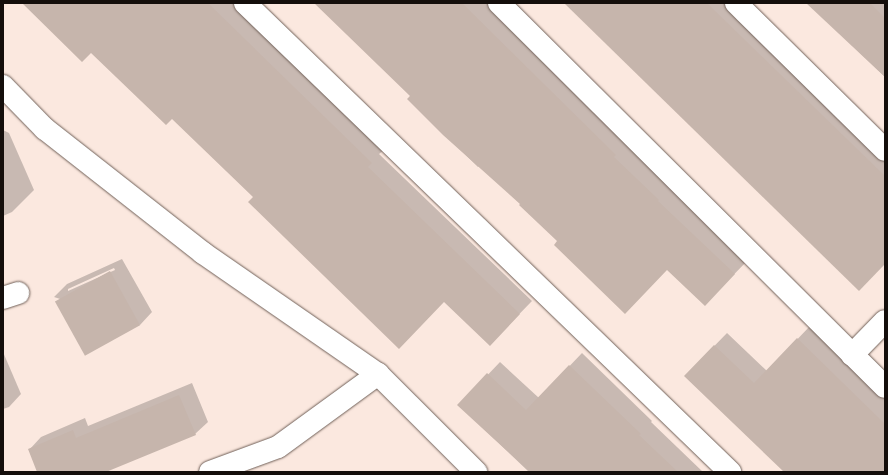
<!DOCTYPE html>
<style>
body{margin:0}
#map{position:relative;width:888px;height:475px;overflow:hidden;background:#fbe8df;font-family:Georgia,serif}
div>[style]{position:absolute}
.shadow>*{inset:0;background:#0003}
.building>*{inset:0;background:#c6b5ac;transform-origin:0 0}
.roads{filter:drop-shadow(0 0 1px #706058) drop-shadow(0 0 1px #706058)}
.minor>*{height:22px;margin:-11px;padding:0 11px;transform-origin:11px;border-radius:11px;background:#fff}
span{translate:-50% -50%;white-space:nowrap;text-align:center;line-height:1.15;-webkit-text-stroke:3px #fdf9f7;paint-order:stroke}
.frame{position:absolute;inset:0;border:4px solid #140e0b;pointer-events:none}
</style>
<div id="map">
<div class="shadow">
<div style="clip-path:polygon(23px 3px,233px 3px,384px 150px,379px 154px,532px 301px,502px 332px,254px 197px,172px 117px,91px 51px)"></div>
<div style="clip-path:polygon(315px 3px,488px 3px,747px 261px,717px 292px,668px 269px,559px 241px,480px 165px,478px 167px,408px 99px,411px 95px)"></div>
<div style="clip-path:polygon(566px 3px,732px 3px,885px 151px,885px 263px)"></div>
<div style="clip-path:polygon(808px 3px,885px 3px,885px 77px)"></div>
<div style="clip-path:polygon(3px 130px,9px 133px,34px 190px,12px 212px,3px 216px)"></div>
<div style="clip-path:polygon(evenodd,122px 259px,152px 312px,140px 325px,54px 297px,67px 284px,122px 259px,114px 268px,115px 270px,68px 291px,68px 289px,114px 268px)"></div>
<div style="clip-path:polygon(810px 326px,885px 399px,885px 472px,786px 472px,685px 376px,727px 333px,767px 371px)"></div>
<div style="clip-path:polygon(3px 352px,21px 394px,9px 407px,3px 409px)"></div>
<div style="clip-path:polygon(582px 353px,652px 421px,651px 422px,703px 472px,529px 472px,459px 405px,500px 362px,539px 398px)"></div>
<div style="clip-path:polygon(192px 383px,208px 422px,195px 434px,104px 472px,38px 472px,29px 450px,41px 437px,85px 418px,88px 426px)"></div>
</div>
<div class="building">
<div style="clip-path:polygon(22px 3px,208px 3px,372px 163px,368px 167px,520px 314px,490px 346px,444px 302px,399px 349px,248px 202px,253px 197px,172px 119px,166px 125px,91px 53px,82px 62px)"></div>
<div style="clip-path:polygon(314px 3px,462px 3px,616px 155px,614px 157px,659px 200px,658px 201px,735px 274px,705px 306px,667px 270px,625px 314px,554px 245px,557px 241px,519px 205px,520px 204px,443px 135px,407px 99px,410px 96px)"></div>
<div style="clip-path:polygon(564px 3px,707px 3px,885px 176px,885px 264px,859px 291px)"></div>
<div style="clip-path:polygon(806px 3px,870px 3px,885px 18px,885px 77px)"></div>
<div style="left:110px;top:271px;width:62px;height:63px;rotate:61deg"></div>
<div style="clip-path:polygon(797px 338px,885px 424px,885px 472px,784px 472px,684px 376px,714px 345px,754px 383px)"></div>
<div style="clip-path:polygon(569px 365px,641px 434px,639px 435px,678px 472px,530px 472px,457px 405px,487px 373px,526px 410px)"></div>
<div style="clip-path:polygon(179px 395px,196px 435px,106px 472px,37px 472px,28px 449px,73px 430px,76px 438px)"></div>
</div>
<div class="roads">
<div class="minor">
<div style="left:245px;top:3px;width:675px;rotate:44.04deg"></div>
<div style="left:499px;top:3px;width:544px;rotate:44.85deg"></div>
<div style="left:736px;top:3px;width:209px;rotate:44.6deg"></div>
<div style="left:3px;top:86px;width:60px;rotate:45.7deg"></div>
<div style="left:45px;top:129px;width:201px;rotate:38.1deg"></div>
<div style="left:203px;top:253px;width:213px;rotate:34.7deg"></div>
<div style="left:378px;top:374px;width:139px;rotate:45deg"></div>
<div style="left:3px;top:298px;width:16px;rotate:-18deg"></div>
<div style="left:852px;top:355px;width:47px;rotate:-45.9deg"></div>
<div style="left:210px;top:472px;width:72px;rotate:-20.2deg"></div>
<div style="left:278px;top:447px;width:124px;rotate:-36.1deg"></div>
</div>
</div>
<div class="frame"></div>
</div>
